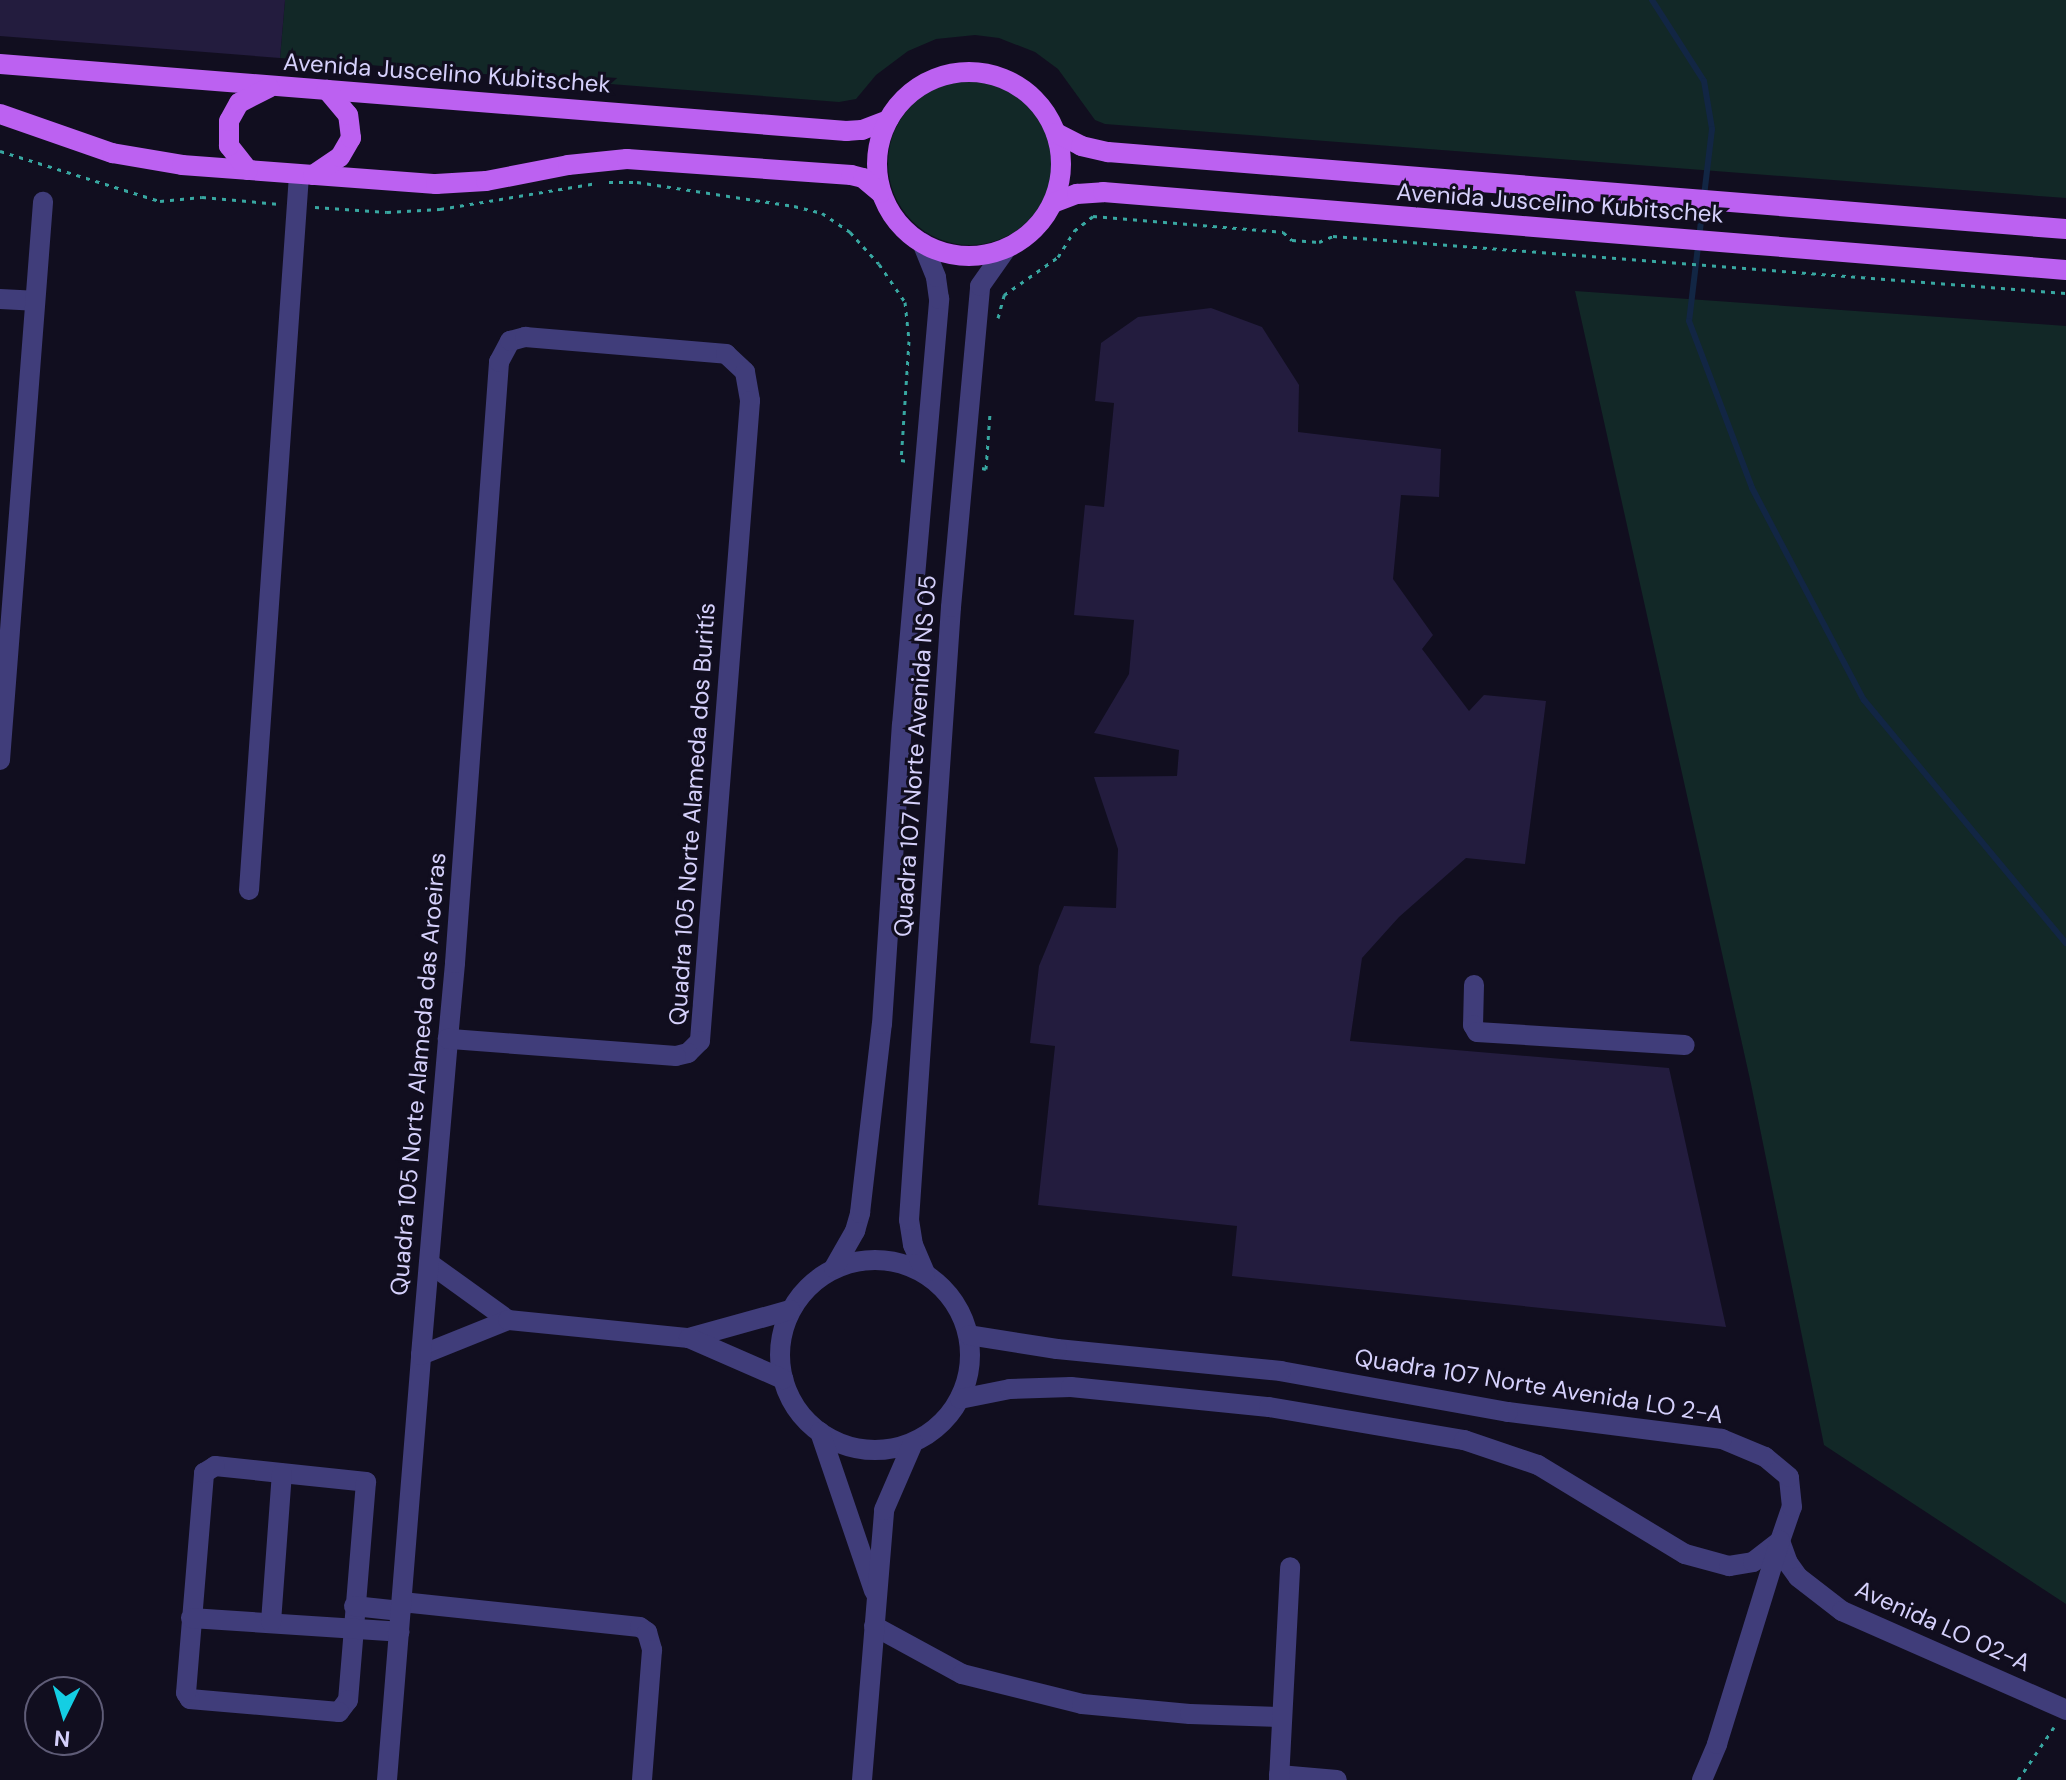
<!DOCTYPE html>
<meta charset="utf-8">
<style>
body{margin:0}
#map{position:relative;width:2066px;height:1780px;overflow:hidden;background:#110e1f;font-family:"DM Sans",sans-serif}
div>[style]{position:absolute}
.green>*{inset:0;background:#122827}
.round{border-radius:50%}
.stream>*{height:6px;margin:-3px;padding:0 3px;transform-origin:3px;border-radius:3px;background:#122644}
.building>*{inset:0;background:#231c3e}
.path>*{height:3px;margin-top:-1.5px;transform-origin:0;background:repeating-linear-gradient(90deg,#38a7a1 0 4px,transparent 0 10px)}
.minor>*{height:20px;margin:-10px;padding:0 10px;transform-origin:10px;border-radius:10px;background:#403d7a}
.minor>.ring{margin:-10px;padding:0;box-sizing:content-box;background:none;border:20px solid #403d7a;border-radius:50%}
.major>*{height:20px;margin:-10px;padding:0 10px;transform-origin:10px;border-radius:10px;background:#bc61f1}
.major>.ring{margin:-10px;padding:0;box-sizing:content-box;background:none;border:20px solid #bc61f1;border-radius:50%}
span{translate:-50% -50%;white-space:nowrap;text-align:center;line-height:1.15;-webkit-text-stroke:6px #110e1f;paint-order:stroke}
.street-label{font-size:24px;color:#d5d0fb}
.north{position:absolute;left:24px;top:1676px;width:80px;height:80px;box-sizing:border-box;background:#110e1f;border:2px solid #5f5c77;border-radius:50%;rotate:185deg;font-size:22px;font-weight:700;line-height:32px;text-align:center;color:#d5d0fb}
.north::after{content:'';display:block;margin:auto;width:28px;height:36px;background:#14cee3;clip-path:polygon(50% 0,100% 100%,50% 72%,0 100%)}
</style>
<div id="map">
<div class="green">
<div style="clip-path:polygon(285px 0,2066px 0,2066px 198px,1105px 124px,1095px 120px,1058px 69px,1035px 52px,999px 38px,975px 35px,936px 39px,908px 51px,876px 75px,856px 99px,839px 102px,280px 58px)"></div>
<div class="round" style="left:888px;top:81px;width:164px;height:164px"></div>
<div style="clip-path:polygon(1575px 291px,2066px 326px,2066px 1604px,1824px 1445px,1751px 1084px)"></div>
</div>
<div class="stream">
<div style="left:1652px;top:0;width:96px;rotate:57.3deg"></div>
<div style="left:1704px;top:81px;width:49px;rotate:80.5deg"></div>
<div style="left:1712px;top:129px;width:193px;rotate:96.8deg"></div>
<div style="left:1689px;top:321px;width:178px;rotate:69.3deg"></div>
<div style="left:1752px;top:488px;width:240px;rotate:62.2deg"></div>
<div style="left:1864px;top:700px;width:316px;rotate:50.3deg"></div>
</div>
<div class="building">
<div style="clip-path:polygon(0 0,285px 0,280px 58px,0 36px)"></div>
<div style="clip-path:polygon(1211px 308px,1262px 327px,1299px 385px,1298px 432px,1441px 449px,1439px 497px,1401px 495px,1393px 579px,1433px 635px,1422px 649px,1469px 711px,1484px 695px,1546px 701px,1525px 864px,1466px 858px,1399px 917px,1362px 958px,1350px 1041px,1669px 1068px,1726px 1327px,1232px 1276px,1237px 1226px,1038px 1205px,1055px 1046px,1030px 1043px,1039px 966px,1064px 906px,1116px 908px,1118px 849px,1094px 777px,1177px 776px,1179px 750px,1094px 733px,1129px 674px,1134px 620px,1074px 615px,1085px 505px,1104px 507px,1114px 403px,1095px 401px,1101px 343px,1138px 317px)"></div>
</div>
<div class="path">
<div style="left:0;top:151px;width:168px;rotate:17.4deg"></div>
<div style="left:160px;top:201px;width:42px;rotate:-5.4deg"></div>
<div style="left:202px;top:197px;width:78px;rotate:5.1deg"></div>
<div style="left:609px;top:182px;width:28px"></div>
<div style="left:637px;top:182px;width:159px;rotate:8.7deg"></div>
<div style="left:794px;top:206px;width:29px;rotate:14deg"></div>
<div style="left:822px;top:213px;width:34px;rotate:34deg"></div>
<div style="left:850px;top:232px;width:43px;rotate:47.8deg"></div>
<div style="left:879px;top:264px;width:46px;rotate:55.6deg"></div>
<div style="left:905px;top:302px;width:39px;rotate:84deg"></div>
<div style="left:909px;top:341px;width:119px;rotate:93.8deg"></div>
<div style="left:901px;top:460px;width:6px;rotate:9deg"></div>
<div style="left:315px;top:207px;width:72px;rotate:4deg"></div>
<div style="left:387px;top:212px;width:53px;rotate:-3.2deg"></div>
<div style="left:440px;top:209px;width:159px;rotate:-9.4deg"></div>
<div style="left:998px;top:318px;width:24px;rotate:-75deg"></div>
<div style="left:1004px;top:295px;width:66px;rotate:-35.1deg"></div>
<div style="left:1058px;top:257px;width:31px;rotate:-58deg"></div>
<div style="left:1074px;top:231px;width:24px;rotate:-38deg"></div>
<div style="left:1093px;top:216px;width:191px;rotate:4.8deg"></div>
<div style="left:1283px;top:232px;width:12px;rotate:42deg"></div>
<div style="left:1292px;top:240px;width:27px;rotate:4deg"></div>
<div style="left:1319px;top:242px;width:15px;rotate:-23deg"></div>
<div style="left:1333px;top:236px;width:735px;rotate:4.45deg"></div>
<div style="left:982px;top:468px;width:4px;rotate:14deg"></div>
<div style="left:986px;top:469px;width:56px;rotate:-85.9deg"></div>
<div style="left:2018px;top:1780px;width:64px;rotate:-55.8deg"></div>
</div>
<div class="minor">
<div style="left:0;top:299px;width:34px;rotate:3deg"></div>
<div style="left:0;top:760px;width:560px;rotate:-85.59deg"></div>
<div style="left:249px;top:890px;width:717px;rotate:-86deg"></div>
<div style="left:1474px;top:985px;width:40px;rotate:91.4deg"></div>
<div style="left:1473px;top:1025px;width:8px;rotate:60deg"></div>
<div style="left:1477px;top:1032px;width:208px;rotate:3.6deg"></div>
<div class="ring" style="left:780px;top:1260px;width:170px;height:170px"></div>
<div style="left:429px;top:1263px;width:97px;rotate:35.8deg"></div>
<div style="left:834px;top:1268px;width:43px;rotate:-60.4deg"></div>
<div style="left:855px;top:1231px;width:19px;rotate:-74deg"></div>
<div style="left:860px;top:1213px;width:190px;rotate:-83.4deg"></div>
<div style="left:882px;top:1024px;width:300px;rotate:-86.2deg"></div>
<div style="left:902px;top:725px;width:428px;rotate:-85deg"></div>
<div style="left:939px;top:299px;width:22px;rotate:-98deg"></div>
<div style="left:936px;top:277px;width:37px;rotate:-112deg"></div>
<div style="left:925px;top:1273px;width:30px;rotate:-113deg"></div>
<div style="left:913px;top:1245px;width:25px;rotate:-99deg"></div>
<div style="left:909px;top:1220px;width:614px;rotate:-86.08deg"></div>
<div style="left:951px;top:607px;width:322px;rotate:-84.8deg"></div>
<div style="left:980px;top:286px;width:45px;rotate:-54.9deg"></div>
<div style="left:689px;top:1338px;width:105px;rotate:-15.5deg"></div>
<div style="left:421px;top:1355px;width:94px;rotate:-21.9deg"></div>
<div style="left:508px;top:1320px;width:182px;rotate:5.7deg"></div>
<div style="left:689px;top:1338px;width:103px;rotate:23.6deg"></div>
<div style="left:960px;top:1399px;width:51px;rotate:-11.3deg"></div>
<div style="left:1010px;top:1389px;width:61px;rotate:-1.9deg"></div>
<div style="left:1071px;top:1387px;width:199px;rotate:5.8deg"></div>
<div style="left:1269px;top:1407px;width:198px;rotate:9.6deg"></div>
<div style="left:1464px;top:1440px;width:78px;rotate:18.7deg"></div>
<div style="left:1538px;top:1465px;width:172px;rotate:31.2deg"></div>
<div style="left:1685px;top:1554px;width:46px;rotate:15.3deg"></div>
<div style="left:1729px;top:1566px;width:24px;rotate:-9deg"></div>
<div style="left:1753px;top:1562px;width:34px;rotate:-38deg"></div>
<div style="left:1780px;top:1541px;width:36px;rotate:-71deg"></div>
<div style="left:1792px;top:1507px;width:30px;rotate:-96deg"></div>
<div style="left:1789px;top:1477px;width:31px;rotate:-140deg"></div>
<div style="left:1765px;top:1457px;width:47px;rotate:-157.3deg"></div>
<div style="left:1722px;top:1439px;width:216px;rotate:-172.8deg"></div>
<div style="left:1508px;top:1412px;width:231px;rotate:-169.8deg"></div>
<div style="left:1281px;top:1371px;width:225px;rotate:-174.4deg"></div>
<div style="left:1057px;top:1349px;width:89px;rotate:-171deg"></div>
<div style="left:820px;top:1432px;width:168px;rotate:71.2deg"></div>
<div style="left:215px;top:1466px;width:152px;rotate:6deg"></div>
<div style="left:366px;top:1482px;width:219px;rotate:94.7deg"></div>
<div style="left:348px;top:1700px;width:15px;rotate:127deg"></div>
<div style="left:339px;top:1712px;width:150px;rotate:-175deg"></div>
<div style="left:190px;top:1699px;width:7px;rotate:-124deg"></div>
<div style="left:186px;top:1693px;width:221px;rotate:-85.3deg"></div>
<div style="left:204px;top:1473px;width:13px;rotate:-32deg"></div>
<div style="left:1780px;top:1541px;width:23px;rotate:70deg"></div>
<div style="left:1788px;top:1563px;width:17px;rotate:54deg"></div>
<div style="left:1798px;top:1577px;width:56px;rotate:37.7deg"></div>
<div style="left:1842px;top:1611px;width:245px;rotate:23.8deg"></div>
<div style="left:402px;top:1602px;width:239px;rotate:6deg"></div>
<div style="left:640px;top:1627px;width:9px;rotate:36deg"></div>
<div style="left:647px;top:1632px;width:19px;rotate:74deg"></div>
<div style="left:652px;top:1650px;width:130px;rotate:94.4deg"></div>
<div style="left:354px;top:1606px;width:47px;rotate:6.1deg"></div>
<div style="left:191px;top:1618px;width:209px;rotate:3.8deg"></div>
<div style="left:271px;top:1622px;width:149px;rotate:-85.8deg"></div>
<div style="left:874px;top:1626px;width:100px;rotate:28.6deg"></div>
<div style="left:962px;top:1674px;width:124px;rotate:14deg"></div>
<div style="left:1082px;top:1704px;width:108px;rotate:5.3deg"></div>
<div style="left:1190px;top:1714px;width:92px;rotate:1.9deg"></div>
<div style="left:1279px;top:1775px;width:58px;rotate:4.9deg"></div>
<div style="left:387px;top:1780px;width:426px;rotate:-85.4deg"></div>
<div style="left:421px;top:1355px;width:317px;rotate:-85.1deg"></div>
<div style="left:448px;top:1039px;width:76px;rotate:-84.7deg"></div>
<div style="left:455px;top:963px;width:603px;rotate:-85.81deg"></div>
<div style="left:499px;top:362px;width:24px;rotate:-62deg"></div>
<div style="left:510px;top:341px;width:16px;rotate:-15deg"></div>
<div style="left:525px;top:337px;width:202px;rotate:4.8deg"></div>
<div style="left:726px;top:354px;width:26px;rotate:43deg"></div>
<div style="left:745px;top:372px;width:29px;rotate:80deg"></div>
<div style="left:750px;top:401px;width:642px;rotate:94.47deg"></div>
<div style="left:700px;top:1041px;width:17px;rotate:135deg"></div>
<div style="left:688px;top:1053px;width:12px;rotate:166deg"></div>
<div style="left:676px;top:1056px;width:229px;rotate:-175.7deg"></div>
<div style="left:862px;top:1780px;width:271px;rotate:-85.3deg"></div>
<div style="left:884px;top:1510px;width:73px;rotate:-66.6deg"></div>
<div style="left:1279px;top:1780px;width:213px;rotate:-87deg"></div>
<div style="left:1702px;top:1780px;width:39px;rotate:-67deg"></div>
<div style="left:1717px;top:1744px;width:213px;rotate:-72.8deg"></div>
</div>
<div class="major">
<div style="left:0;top:64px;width:849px;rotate:4.53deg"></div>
<div style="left:846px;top:131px;width:16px;rotate:-4deg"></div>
<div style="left:862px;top:130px;width:28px;rotate:-21deg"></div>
<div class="ring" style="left:877px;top:72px;width:164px;height:164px"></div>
<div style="left:0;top:114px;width:119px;rotate:19.2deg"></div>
<div style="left:112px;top:153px;width:71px;rotate:9.7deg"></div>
<div style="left:182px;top:165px;width:255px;rotate:4.3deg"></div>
<div style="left:436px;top:184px;width:50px;rotate:-3.4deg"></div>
<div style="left:486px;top:181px;width:84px;rotate:-11deg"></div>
<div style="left:568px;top:165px;width:59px;rotate:-5.8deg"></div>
<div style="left:627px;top:159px;width:225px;rotate:4.1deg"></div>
<div style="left:851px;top:175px;width:12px;rotate:14deg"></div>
<div style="left:863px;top:178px;width:23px;rotate:40deg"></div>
<div style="left:1056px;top:133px;width:28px;rotate:27deg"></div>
<div style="left:1081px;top:146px;width:28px;rotate:13deg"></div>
<div style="left:1108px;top:152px;width:961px;rotate:4.6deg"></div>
<div style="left:248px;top:170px;width:31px;rotate:-128deg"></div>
<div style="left:229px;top:146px;width:25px;rotate:-90deg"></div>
<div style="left:229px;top:121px;width:21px;rotate:-61deg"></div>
<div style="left:239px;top:103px;width:34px;rotate:-27deg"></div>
<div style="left:313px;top:175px;width:32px;rotate:-34deg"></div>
<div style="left:340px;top:157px;width:22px;rotate:-60deg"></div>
<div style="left:351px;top:138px;width:23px;rotate:-97deg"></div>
<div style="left:348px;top:115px;width:33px;rotate:-130deg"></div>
<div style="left:1053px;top:203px;width:26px;rotate:-21deg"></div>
<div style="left:1077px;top:194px;width:26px;rotate:-4deg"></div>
<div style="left:1103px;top:192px;width:966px;rotate:4.63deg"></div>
</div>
<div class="street-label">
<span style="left:447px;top:73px;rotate:4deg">Avenida Juscelino Kubitschek</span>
<span style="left:1560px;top:203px;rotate:4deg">Avenida Juscelino Kubitschek</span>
<span style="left:915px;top:756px;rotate:-86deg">Quadra 107 Norte Avenida NS 05</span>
<span style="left:692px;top:814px;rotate:-86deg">Quadra 105 Norte Alameda dos Buritís</span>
<span style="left:418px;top:1074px;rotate:-85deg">Quadra 105 Norte Alameda das Aroeiras</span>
<span style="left:1539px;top:1386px;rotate:9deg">Quadra 107 Norte Avenida LO 2-A</span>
<span style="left:1943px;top:1626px;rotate:24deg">Avenida LO 02-A</span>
</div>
<div class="north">N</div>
</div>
